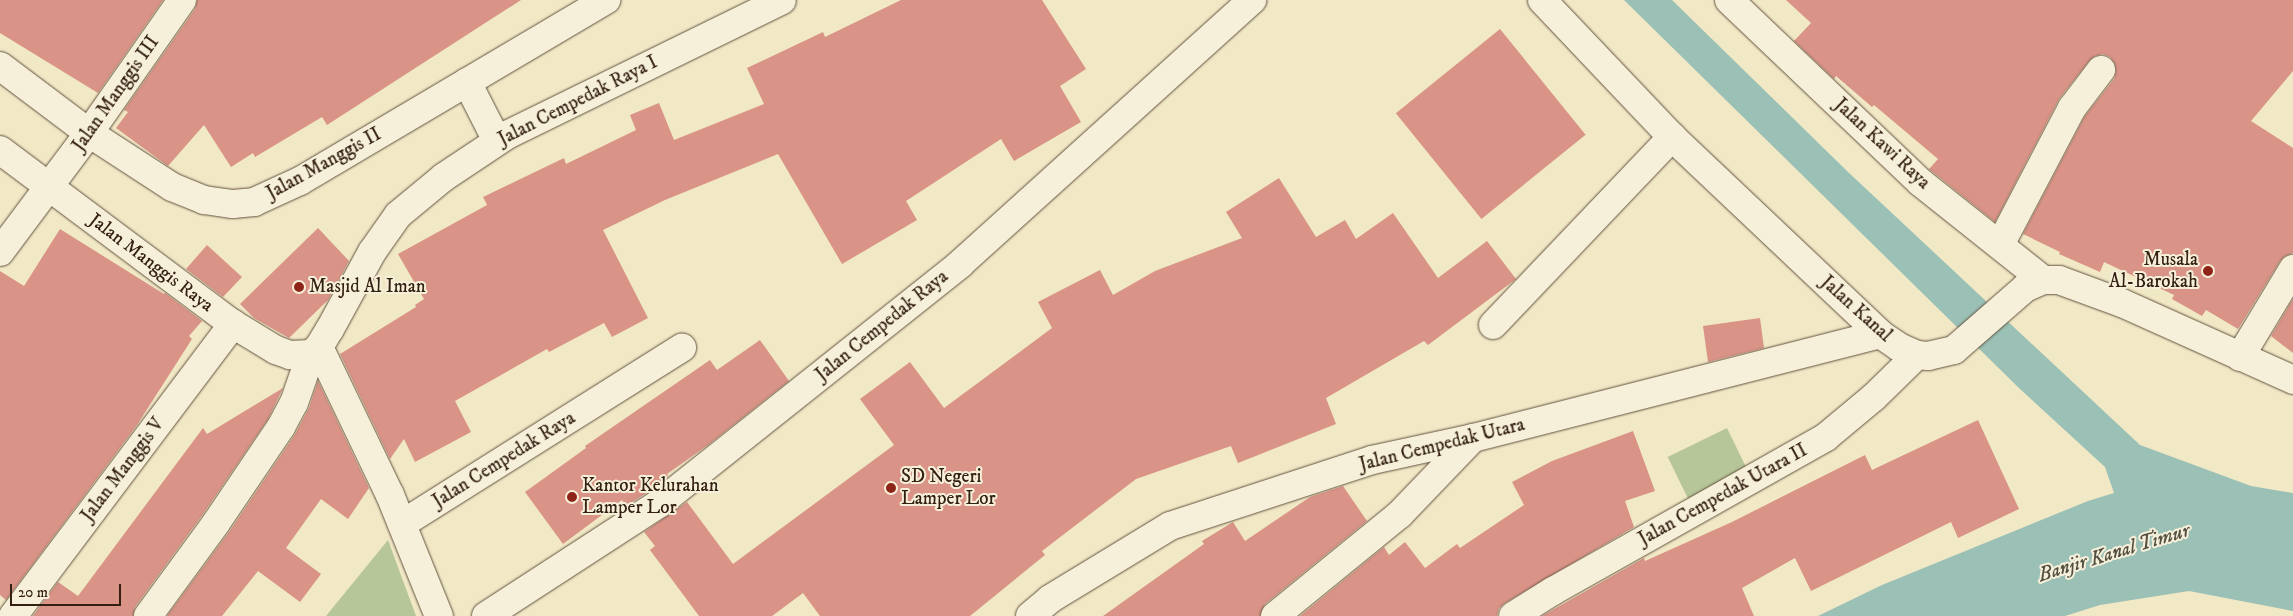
<!DOCTYPE html>
<style>
body{margin:0}
#map{position:relative;width:2293px;height:616px;overflow:hidden;background:#f1e8c6;font-family:"IM FELL DW Pica",serif}
div>[style]{position:absolute}
.green>*{inset:0;background:#b6c698;transform-origin:0 0}
.water>*{inset:0;background:#9bc0b6}
.building>*{inset:0;background:#d99387;transform-origin:0 0}
.roads{filter:drop-shadow(0 0 1px #63523e) drop-shadow(0 0 1px #63523e)}
.minor>*{height:28px;margin:-14px;padding:0 14px;transform-origin:14px;border-radius:14px;background:#f6f0da}
.dots>*{width:14px;height:14px;translate:-50% -50%;box-sizing:border-box;border:2px solid #f6f0da;border-radius:50%}
span{translate:-50% -50%;white-space:nowrap;text-align:center;line-height:1.15;-webkit-text-stroke:4px #f6f0da;paint-order:stroke}
.street-label{font-size:19px;color:#342010}
.poi-label{font-size:19px;color:#342010}
.right{translate:-100% -50%;text-align:right}
.left{translate:0 -50%;text-align:left}
.water-label{font-size:20px;color:#535042;font-style:italic}
.scale{position:absolute;left:10px;top:584px;width:111px;height:22px;box-sizing:border-box;border:2px solid #342010;border-top:0;padding-left:6px;font-size:15px;line-height:18px;white-space:nowrap;color:#342010;-webkit-text-stroke:4px #f6f0da;paint-order:stroke}
</style>
<div id="map">
<div class="green">
<div style="left:1727px;top:428px;width:48px;height:66px;rotate:64deg"></div>
<div style="clip-path:polygon(388px 540px,416px 616px,326px 616px)"></div>
</div>
<div class="water">
<div style="clip-path:polygon(1624px 0,1672px 0,1848px 172px,2140px 445px,2251px 486px,2293px 493px,2293px 611px,2189px 591px,2100px 605px,2065px 616px,1818px 616px,1882px 585px,2088px 501px,2114px 493px,2105px 467px,2020px 389px)"></div>
</div>
<div class="building">
<div style="clip-path:polygon(0 0,163px 0,98px 93px,0 33px)"></div>
<div style="clip-path:polygon(197px 0,521px 0,327px 125px,322px 117px,255px 157px,253px 153px,231px 167px,204px 125px,168px 166px,116px 128px,128px 112px,124px 110px,195px 9px)"></div>
<div style="clip-path:polygon(901px 0,1042px 0,1086px 69px,1060px 86px,1081px 122px,1014px 161px,1001px 139px,906px 201px,917px 220px,842px 264px,778px 154px,665px 200px,603px 230px,648px 318px,612px 337px,604px 323px,549px 352px,547px 349px,455px 401px,471px 432px,415px 462px,404px 439px,390px 459px,340px 354px,416px 307px,415px 305px,424px 299px,398px 254px,487px 205px,483px 197px,564px 158px,566px 164px,636px 130px,630px 115px,659px 103px,674px 140px,764px 104px,747px 68px,823px 32px,825px 37px)"></div>
<div style="clip-path:polygon(1786px 0,2293px 0,2293px 71px,2251px 121px,2293px 148px,2293px 253px,2285px 256px,2280px 261px,2238px 329px,2206px 310px,2202px 316px,2172px 299px,2174px 295px,2104px 262px,2100px 272px,2059px 254px,2060px 252px,2023px 234px,2085px 116px,2114px 79px,2116px 72px,2115px 64px,2110px 57px,2103px 54px,2095px 56px,2089px 61px,2059px 99px,1995px 222px,1929px 169px,1938px 159px,1874px 105px,1872px 107px,1836px 76px,1834px 79px,1794px 41px,1811px 23px)"></div>
<div style="left:1500px;top:29px;width:136px;height:134px;rotate:51deg"></div>
<div style="clip-path:polygon(1279px 178px,1316px 237px,1345px 220px,1356px 239px,1393px 213px,1438px 278px,1487px 241px,1516px 279px,1428px 345px,1424px 341px,1326px 398px,1336px 424px,1238px 463px,1231px 446px,1136px 479px,1042px 551px,1045px 555px,970px 616px,820px 616px,803px 593px,772px 616px,699px 616px,650px 550px,655px 546px,644px 532px,687px 502px,733px 564px,894px 445px,860px 399px,910px 362px,944px 408px,1052px 328px,1038px 302px,1100px 270px,1113px 295px,1155px 271px,1242px 238px,1226px 212px)"></div>
<div style="clip-path:polygon(318px 228px,349px 261px,328px 300px,289px 338px,254px 318px,240px 304px)"></div>
<div style="clip-path:polygon(60px 229px,164px 294px,165px 293px,202px 321px,189px 336px,192px 339px,137px 425px,6px 600px,0 595px,0 271px,24px 286px)"></div>
<div style="clip-path:polygon(207px 245px,242px 277px,223px 297px,186px 269px)"></div>
<div style="clip-path:polygon(2293px 299px,2293px 353px,2271px 336px)"></div>
<div style="clip-path:polygon(1760px 318px,1764px 348px,1708px 362px,1703px 326px)"></div>
<div style="clip-path:polygon(760px 340px,789px 381px,708px 445px,667px 474px,668px 476px,651px 490px,626px 506px,622px 500px,563px 544px,525px 492px,586px 448px,585px 446px,710px 360px,717px 370px)"></div>
<div style="clip-path:polygon(318px 381px,369px 488px,348px 519px,321px 499px,286px 548px,321px 574px,300px 602px,258px 571px,222px 616px,167px 616px,229px 532px,294px 436px,309px 408px)"></div>
<div style="clip-path:polygon(283px 388px,268px 419px,203px 514px,135px 607px,133px 616px,33px 616px,58px 582px,78px 596px,203px 428px,207px 434px)"></div>
<div style="clip-path:polygon(1978px 420px,2019px 509px,1958px 538px,1951px 522px,1811px 591px,1795px 558px,1742px 588px,1754px 616px,1542px 616px,1644px 558px,1645px 561px,1732px 522px,1865px 455px,1872px 470px)"></div>
<div style="clip-path:polygon(1633px 431px,1655px 491px,1625px 501px,1634px 527px,1505px 603px,1499px 608px,1497px 616px,1300px 616px,1384px 547px,1389px 555px,1405px 542px,1425px 568px,1457px 544px,1460px 548px,1524px 505px,1512px 482px,1552px 461px)"></div>
<div style="clip-path:polygon(1343px 486px,1367px 521px,1265px 604px,1260px 616px,1103px 616px,1204px 544px,1202px 541px,1233px 522px,1245px 541px,1310px 497px)"></div>
</div>
<div class="roads">
<div class="minor">
<div style="left:1542px;top:0;width:189px;rotate:46.5deg"></div>
<div style="left:1672px;top:137px;width:286px;rotate:43.4deg"></div>
<div style="left:1880px;top:334px;width:23px;rotate:34deg"></div>
<div style="left:1899px;top:347px;width:20px;rotate:24deg"></div>
<div style="left:1917px;top:355px;width:11px;rotate:5deg"></div>
<div style="left:1928px;top:356px;width:27px;rotate:-13deg"></div>
<div style="left:1954px;top:350px;width:94px;rotate:-41.1deg"></div>
<div style="left:2025px;top:288px;width:20px;rotate:-24deg"></div>
<div style="left:2043px;top:280px;width:16px"></div>
<div style="left:2059px;top:280px;width:67px;rotate:20.1deg"></div>
<div style="left:2122px;top:303px;width:188px;rotate:24.2deg"></div>
<div style="left:1729px;top:0;width:264px;rotate:43.6deg"></div>
<div style="left:1920px;top:182px;width:157px;rotate:38.5deg"></div>
<div style="left:0;top:66px;width:111px;rotate:37deg"></div>
<div style="left:89px;top:133px;width:99px;rotate:33deg"></div>
<div style="left:172px;top:187px;width:35px;rotate:22deg"></div>
<div style="left:204px;top:200px;width:29px;rotate:8deg"></div>
<div style="left:233px;top:204px;width:21px;rotate:-5deg"></div>
<div style="left:254px;top:202px;width:51px;rotate:-24.5deg"></div>
<div style="left:300px;top:181px;width:356px;rotate:-30.6deg"></div>
<div style="left:467px;top:82px;width:66px;rotate:63deg"></div>
<div style="left:0;top:150px;width:291px;rotate:36.8deg"></div>
<div style="left:233px;top:324px;width:50px;rotate:31.2deg"></div>
<div style="left:276px;top:350px;width:15px;rotate:20deg"></div>
<div style="left:290px;top:355px;width:21px;rotate:-3deg"></div>
<div style="left:2000px;top:245px;width:155px;rotate:-62.3deg"></div>
<div style="left:2072px;top:108px;width:48px;rotate:-52.7deg"></div>
<div style="left:0;top:252px;width:149px;rotate:-53.2deg"></div>
<div style="left:89px;top:133px;width:162px;rotate:-55deg"></div>
<div style="left:1493px;top:325px;width:260px;rotate:-46.4deg"></div>
<div style="left:319px;top:347px;width:164px;rotate:64.4deg"></div>
<div style="left:390px;top:495px;width:131px;rotate:68deg"></div>
<div style="left:2240px;top:357px;width:103px;rotate:-58.9deg"></div>
<div style="left:402px;top:524px;width:331px;rotate:-32.2deg"></div>
<div style="left:13px;top:616px;width:366px;rotate:-53deg"></div>
<div style="left:148px;top:616px;width:115px;rotate:-53.8deg"></div>
<div style="left:216px;top:523px;width:116px;rotate:-55.9deg"></div>
<div style="left:281px;top:427px;width:27px;rotate:-62deg"></div>
<div style="left:294px;top:403px;width:52px;rotate:-70.9deg"></div>
<div style="left:311px;top:354px;width:11px;rotate:-41deg"></div>
<div style="left:319px;top:347px;width:21px;rotate:-59deg"></div>
<div style="left:330px;top:329px;width:88px;rotate:-61.4deg"></div>
<div style="left:372px;top:252px;width:45px;rotate:-54.9deg"></div>
<div style="left:398px;top:215px;width:60px;rotate:-39.6deg"></div>
<div style="left:444px;top:177px;width:76px;rotate:-33.7deg"></div>
<div style="left:507px;top:135px;width:306px;rotate:-26.1deg"></div>
<div style="left:486px;top:616px;width:207px;rotate:-33deg"></div>
<div style="left:660px;top:503px;width:384px;rotate:-38.5deg"></div>
<div style="left:960px;top:264px;width:394px;rotate:-42.1deg"></div>
<div style="left:1030px;top:616px;width:26px;rotate:-40deg"></div>
<div style="left:1050px;top:599px;width:140px;rotate:-31.3deg"></div>
<div style="left:1170px;top:526px;width:213px;rotate:-18.1deg"></div>
<div style="left:1372px;top:460px;width:103px;rotate:-12.3deg"></div>
<div style="left:1473px;top:438px;width:420px;rotate:-14.3deg"></div>
<div style="left:1275px;top:616px;width:161px;rotate:-39.2deg"></div>
<div style="left:1400px;top:514px;width:105px;rotate:-46.2deg"></div>
<div style="left:1513px;top:616px;width:47px;rotate:-32deg"></div>
<div style="left:1553px;top:591px;width:313px;rotate:-29.4deg"></div>
<div style="left:1826px;top:437px;width:62px;rotate:-39.8deg"></div>
<div style="left:1874px;top:397px;width:60px;rotate:-44.3deg"></div>
</div>
</div>
<div class="dots">
<div style="left:2208px;top:271px;background:#8f2418"></div>
<div style="left:299px;top:287px;background:#8f2418"></div>
<div style="left:891px;top:488px;background:#8f2418"></div>
<div style="left:572px;top:497px;background:#8f2418"></div>
</div>
<div class="street-label">
<span style="left:116px;top:94px;rotate:-55deg">Jalan Manggis III</span>
<span style="left:578px;top:101px;rotate:-27deg">Jalan Cempedak Raya I</span>
<span style="left:1882px;top:144px;rotate:43deg">Jalan Kawi Raya</span>
<span style="left:324px;top:164px;rotate:-29deg">Jalan Manggis II</span>
<span style="left:151px;top:263px;rotate:37deg">Jalan Manggis Raya</span>
<span style="left:1856px;top:309px;rotate:42deg">Jalan Kanal</span>
<span style="left:882px;top:326px;rotate:-39deg">Jalan Cempedak Raya</span>
<span style="left:1442px;top:445px;rotate:-14deg">Jalan Cempedak Utara</span>
<span style="left:504px;top:460px;rotate:-32deg">Jalan Cempedak Raya</span>
<span style="left:123px;top:470px;rotate:-53deg">Jalan Manggis V</span>
<span style="left:1723px;top:495px;rotate:-29deg">Jalan Cempedak Utara II</span>
</div>
<div class="poi-label">
<span class="right" style="left:2198px;top:271px">Musala<br>Al-Barokah</span>
<span class="left" style="left:309px;top:287px">Masjid Al Iman</span>
<span class="left" style="left:901px;top:488px">SD Negeri<br>Lamper Lor</span>
<span class="left" style="left:582px;top:497px">Kantor Kelurahan<br>Lamper Lor</span>
</div>
<div class="water-label">
<span style="left:2114px;top:553px;rotate:-17deg">Banjir Kanal Timur</span>
</div>
<div class="scale">20 m</div>
</div>
